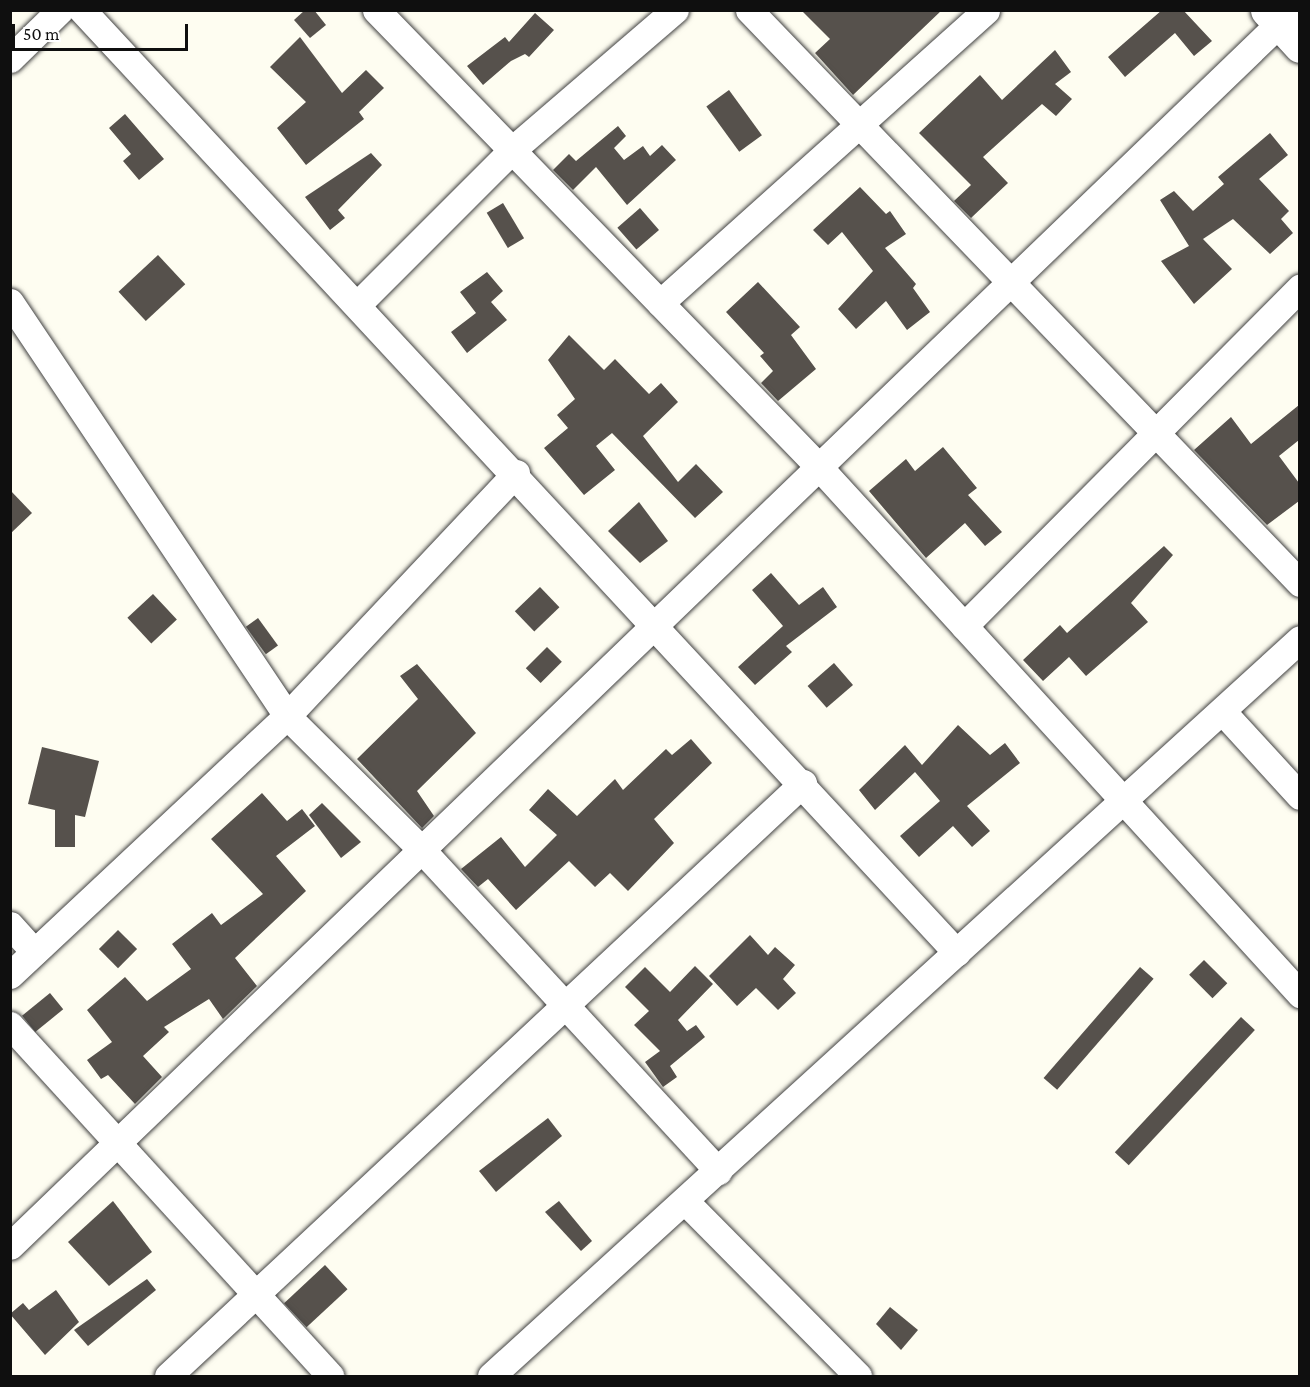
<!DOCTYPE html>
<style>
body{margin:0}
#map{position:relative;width:1310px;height:1387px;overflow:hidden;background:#fefdf1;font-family:"Crimson Pro",serif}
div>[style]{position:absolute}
.building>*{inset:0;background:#56514c;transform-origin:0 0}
.roads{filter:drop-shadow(0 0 2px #424242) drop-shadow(0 0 2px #424242)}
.minor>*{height:27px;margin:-13.5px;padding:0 13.5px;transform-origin:13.5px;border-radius:13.5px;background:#fff}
.tertiary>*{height:33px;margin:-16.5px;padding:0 16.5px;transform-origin:16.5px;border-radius:16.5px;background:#fff}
span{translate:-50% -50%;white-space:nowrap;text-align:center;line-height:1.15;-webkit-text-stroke:6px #fff;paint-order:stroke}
.frame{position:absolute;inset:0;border:12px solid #0f0f0f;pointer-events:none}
.scale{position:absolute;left:12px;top:24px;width:176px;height:27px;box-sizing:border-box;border:3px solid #0f0f0f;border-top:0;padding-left:8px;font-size:18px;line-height:21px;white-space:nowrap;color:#0f0f0f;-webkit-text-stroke:4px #fff;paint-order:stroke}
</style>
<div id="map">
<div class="building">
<div style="clip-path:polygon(305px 10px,314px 10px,326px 25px,310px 38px,294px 20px)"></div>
<div style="clip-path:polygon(801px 10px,942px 10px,853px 95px,815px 53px,830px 39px)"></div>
<div style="clip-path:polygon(1162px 10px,1183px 10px,1212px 41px,1194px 56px,1175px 33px,1125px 77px,1108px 57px)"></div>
<div style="clip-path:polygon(535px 13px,554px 30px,529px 57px,525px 54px,511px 61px,483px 85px,467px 66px,505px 37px,509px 42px)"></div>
<div style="clip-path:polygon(300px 37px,342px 93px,366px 70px,384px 88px,359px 112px,364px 119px,306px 165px,277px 128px,306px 102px,270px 67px)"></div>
<div style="clip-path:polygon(1055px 50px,1071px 72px,1055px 84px,1072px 99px,1056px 116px,1042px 104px,983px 157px,1008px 183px,971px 218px,954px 201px,971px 185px,919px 133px,980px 75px,1002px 100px)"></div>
<div style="left:729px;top:90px;width:56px;height:28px;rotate:54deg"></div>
<div style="clip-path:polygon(125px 114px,164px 159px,139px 180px,123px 161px,131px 154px,109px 128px)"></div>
<div style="clip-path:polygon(618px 126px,626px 136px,614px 148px,624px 160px,643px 146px,650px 156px,662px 145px,676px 160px,627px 205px,596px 167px,573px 190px,553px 170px,569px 154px,576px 161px)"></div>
<div style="clip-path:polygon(1270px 133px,1288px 155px,1259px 179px,1289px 211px,1281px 219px,1293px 233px,1270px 254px,1233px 219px,1203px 239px,1232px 269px,1194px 304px,1161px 261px,1189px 246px,1160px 200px,1174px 191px,1193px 211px,1224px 184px,1218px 177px)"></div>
<div style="clip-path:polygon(371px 153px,382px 165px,338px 210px,345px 218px,330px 230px,305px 197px)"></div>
<div style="clip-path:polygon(860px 187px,886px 214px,890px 211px,906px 234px,885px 248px,916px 284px,913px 288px,930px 312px,907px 330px,886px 301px,856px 329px,838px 309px,873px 271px,842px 232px,828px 245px,813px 230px)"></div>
<div style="left:503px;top:203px;width:41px;height:19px;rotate:59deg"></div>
<div style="left:640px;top:208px;width:29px;height:30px;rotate:49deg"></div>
<div style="left:158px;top:255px;width:40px;height:54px;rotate:47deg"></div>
<div style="clip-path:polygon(487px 272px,503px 291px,491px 302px,507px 320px,467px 353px,451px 332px,476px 313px,460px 292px)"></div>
<div style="clip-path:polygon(758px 282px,800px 327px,791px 335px,816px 369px,778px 401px,761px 383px,773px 371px,760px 356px,764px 353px,726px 312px)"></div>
<div style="clip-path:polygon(569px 335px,604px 370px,615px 359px,649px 394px,661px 383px,678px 402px,643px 436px,678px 482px,696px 464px,723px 492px,695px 518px,612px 433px,596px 446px,615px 470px,584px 495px,544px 448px,568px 428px,557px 415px,575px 399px,548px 360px)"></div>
<div style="clip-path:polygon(1299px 405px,1299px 440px,1279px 456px,1299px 483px,1299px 501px,1267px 525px,1194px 450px,1231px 417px,1251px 444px)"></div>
<div style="clip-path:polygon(943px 447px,977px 488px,968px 495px,1002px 532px,985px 546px,965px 523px,926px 558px,869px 491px,906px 459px,915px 471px)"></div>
<div style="clip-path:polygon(10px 490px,32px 513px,10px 534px)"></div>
<div style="clip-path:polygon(639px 502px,668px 541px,640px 563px,608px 531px)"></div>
<div style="clip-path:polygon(1164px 546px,1173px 555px,1131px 603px,1148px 622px,1086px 676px,1069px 657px,1043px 681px,1023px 660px,1060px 625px,1067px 633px)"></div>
<div style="clip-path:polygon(771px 573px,799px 605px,823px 587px,837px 607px,786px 646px,792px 652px,755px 685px,738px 667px,783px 626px,752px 590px)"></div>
<div style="left:540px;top:587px;width:28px;height:35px;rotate:46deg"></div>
<div style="left:153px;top:594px;width:35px;height:35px;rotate:47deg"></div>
<div style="left:258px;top:618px;width:34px;height:15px;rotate:54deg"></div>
<div style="left:547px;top:647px;width:21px;height:30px;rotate:45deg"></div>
<div style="left:834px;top:663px;width:29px;height:35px;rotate:49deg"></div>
<div style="clip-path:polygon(417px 664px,476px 733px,417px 791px,434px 816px,422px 828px,357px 759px,418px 699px,400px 676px)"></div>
<div style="clip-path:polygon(958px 725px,990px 755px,1005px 743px,1020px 763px,967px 806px,990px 831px,972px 847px,953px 826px,919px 857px,900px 836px,940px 801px,915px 772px,875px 810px,859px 790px,905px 745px,922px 765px)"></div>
<div style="clip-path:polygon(691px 739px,712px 763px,654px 819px,674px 843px,628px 891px,610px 873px,595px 887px,569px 861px,516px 910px,488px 879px,478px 887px,461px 869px,501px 837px,525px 867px,557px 835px,529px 810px,548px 789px,577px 816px,615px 779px,623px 790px,666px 749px,672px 755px)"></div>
<div style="clip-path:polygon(42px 747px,99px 761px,85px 817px,75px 815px,75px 847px,55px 847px,55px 810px,28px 804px)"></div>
<div style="clip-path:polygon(262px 793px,287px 821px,302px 809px,315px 826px,276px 856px,306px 891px,235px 958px,257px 986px,223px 1019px,209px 999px,164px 1027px,169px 1032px,143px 1056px,162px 1077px,135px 1104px,108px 1075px,101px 1079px,87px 1060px,112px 1042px,87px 1010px,125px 977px,147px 1001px,191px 969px,172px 944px,212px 913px,221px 925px,263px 894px,211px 839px)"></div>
<div style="clip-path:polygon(322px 803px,361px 842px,341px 858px,309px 815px)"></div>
<div style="left:118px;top:930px;width:27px;height:27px;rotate:45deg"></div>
<div style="clip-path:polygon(750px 935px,768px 955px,775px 947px,795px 965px,783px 979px,796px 993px,778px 1010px,756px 988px,737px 1006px,709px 976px)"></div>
<div style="left:1204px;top:960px;width:33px;height:21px;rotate:45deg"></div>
<div style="clip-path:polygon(695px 966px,713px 984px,678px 1020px,687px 1031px,696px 1025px,705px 1037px,670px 1066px,677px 1077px,663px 1087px,645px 1062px,660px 1051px,634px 1025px,649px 1011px,625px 987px,645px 967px,670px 992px)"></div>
<div style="left:1140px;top:967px;width:18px;height:147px;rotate:41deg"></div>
<div style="left:50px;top:993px;width:21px;height:36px;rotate:51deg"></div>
<div style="left:1241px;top:1017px;width:19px;height:185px;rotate:43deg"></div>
<div style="clip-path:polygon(548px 1118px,562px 1136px,496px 1192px,479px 1171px)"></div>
<div style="clip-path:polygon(113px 1201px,152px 1252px,109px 1286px,68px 1242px)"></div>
<div style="clip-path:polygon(559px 1201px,592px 1241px,581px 1251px,545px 1212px)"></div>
<div style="left:325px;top:1265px;width:33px;height:56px;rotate:47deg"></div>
<div style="clip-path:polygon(147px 1279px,156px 1290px,88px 1346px,74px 1330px)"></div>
<div style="clip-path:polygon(56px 1290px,79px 1322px,45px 1355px,10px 1314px,23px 1303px,29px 1310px)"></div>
<div style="clip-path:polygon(890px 1307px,918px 1330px,901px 1350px,876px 1324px)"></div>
</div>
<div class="roads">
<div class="minor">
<div style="left:82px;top:10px;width:1286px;rotate:47.14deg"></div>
<div style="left:376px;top:10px;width:636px;rotate:45.89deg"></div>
<div style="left:819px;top:467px;width:714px;rotate:47.61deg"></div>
<div style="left:749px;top:10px;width:795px;rotate:46.12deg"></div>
<div style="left:10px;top:59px;width:70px;rotate:-44.4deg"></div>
<div style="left:10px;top:302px;width:498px;rotate:56.2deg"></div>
<div style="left:287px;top:716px;width:190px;rotate:44.8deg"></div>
<div style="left:422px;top:850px;width:437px;rotate:47.3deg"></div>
<div style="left:660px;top:303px;width:438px;rotate:-41.9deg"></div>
<div style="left:358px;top:304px;width:218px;rotate:-45deg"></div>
<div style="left:512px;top:150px;width:215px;rotate:-40.7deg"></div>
<div style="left:964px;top:626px;width:477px;rotate:-45.2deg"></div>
<div style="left:1222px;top:711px;width:115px;rotate:47.5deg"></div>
<div style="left:10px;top:925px;width:36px;rotate:48deg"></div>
<div style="left:10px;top:975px;width:379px;rotate:-43.1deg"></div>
<div style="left:287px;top:716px;width:334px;rotate:-46.7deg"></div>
<div style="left:10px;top:1025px;width:475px;rotate:47.6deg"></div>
<div style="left:685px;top:1201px;width:246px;rotate:45.3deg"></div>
<div style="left:10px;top:1246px;width:1782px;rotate:-43.93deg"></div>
<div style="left:168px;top:1376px;width:869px;rotate:-43.04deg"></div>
<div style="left:491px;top:1376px;width:1094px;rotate:-42.33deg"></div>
</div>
<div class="tertiary">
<div style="left:1267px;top:10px;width:49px;rotate:47.5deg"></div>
</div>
</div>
<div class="frame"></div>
<div class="scale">50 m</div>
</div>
